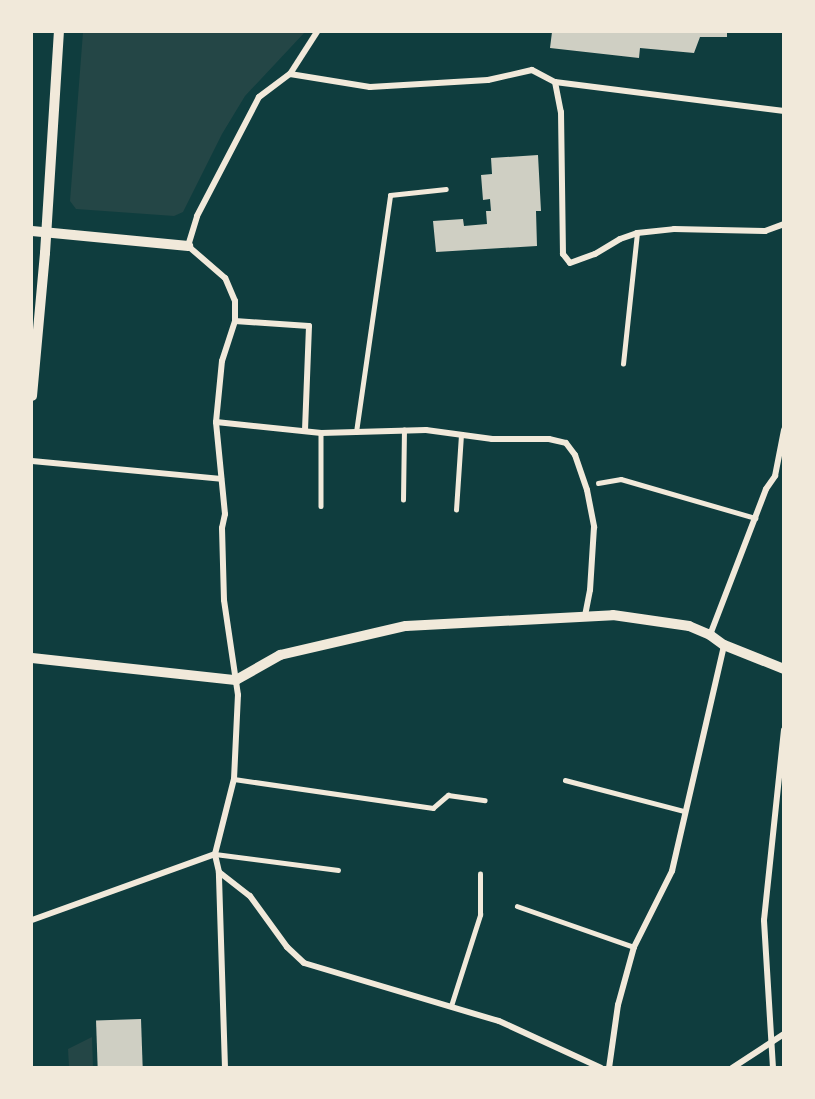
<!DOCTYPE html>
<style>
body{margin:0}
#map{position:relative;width:815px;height:1099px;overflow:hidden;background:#0f3d3e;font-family:Literata,serif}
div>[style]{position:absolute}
.green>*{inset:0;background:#244646}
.building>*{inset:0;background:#cfcfc3;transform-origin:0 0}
.service>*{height:4.5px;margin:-2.25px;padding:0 2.25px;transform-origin:2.25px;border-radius:2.25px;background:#f1e9da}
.minor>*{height:6px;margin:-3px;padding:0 3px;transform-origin:3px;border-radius:3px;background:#f1e9da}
.tertiary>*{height:10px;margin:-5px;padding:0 5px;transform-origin:5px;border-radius:5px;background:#f1e9da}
span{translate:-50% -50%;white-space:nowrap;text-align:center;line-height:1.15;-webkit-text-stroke:6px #f1e9da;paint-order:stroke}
.frame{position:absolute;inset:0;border:33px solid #f1e9da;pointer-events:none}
</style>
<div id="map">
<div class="green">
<div style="clip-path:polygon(83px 32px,305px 32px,245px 96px,222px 134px,183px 212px,174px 216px,76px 209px,70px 201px)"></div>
<div style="clip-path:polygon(92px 1037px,93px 1067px,69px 1067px,68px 1049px)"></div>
</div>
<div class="building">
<div style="clip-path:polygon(552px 32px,727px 32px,727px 37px,700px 37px,694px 53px,640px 48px,639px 58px,550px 48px)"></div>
<div style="clip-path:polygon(538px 155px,541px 211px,536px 211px,537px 246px,436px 252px,433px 221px,463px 219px,464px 226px,487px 224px,486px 211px,491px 211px,490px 199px,483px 200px,481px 175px,492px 174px,491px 158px)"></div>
<div style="left:141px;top:1019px;width:49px;height:45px;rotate:88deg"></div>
</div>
<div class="service">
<div style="left:623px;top:364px;width:132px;rotate:-83.9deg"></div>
<div style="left:356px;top:432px;width:239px;rotate:-81.8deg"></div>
<div style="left:390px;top:195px;width:56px;rotate:-6.1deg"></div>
<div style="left:321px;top:433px;width:73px;rotate:90deg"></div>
<div style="left:598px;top:483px;width:23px;rotate:-10deg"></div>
<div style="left:621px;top:479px;width:140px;rotate:16.2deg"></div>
<div style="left:403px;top:500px;width:70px;rotate:-89.2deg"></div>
<div style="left:456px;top:510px;width:75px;rotate:-86.2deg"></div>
<div style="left:234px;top:779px;width:201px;rotate:8.3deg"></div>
<div style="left:433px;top:808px;width:20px;rotate:-41deg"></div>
<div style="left:448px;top:795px;width:37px;rotate:8deg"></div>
<div style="left:565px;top:780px;width:123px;rotate:14.6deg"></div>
<div style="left:215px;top:854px;width:124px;rotate:7.4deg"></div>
<div style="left:517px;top:906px;width:124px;rotate:19.3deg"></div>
<div style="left:451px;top:1006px;width:96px;rotate:-72.3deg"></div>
<div style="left:480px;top:915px;width:41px;rotate:-90deg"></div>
</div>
<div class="minor">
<div style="left:290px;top:74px;width:50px;rotate:-57.3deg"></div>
<div style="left:555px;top:82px;width:31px;rotate:79deg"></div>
<div style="left:561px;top:112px;width:142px;rotate:89.2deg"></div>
<div style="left:563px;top:254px;width:11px;rotate:52deg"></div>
<div style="left:570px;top:263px;width:27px;rotate:-20deg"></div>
<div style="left:595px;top:254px;width:29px;rotate:-31deg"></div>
<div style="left:620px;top:239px;width:18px;rotate:-19deg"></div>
<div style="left:637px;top:233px;width:37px;rotate:-6deg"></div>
<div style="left:674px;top:229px;width:91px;rotate:1.3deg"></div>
<div style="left:765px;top:231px;width:20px;rotate:-20deg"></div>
<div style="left:235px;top:321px;width:74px;rotate:3.9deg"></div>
<div style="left:309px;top:326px;width:105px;rotate:92.2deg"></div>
<div style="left:216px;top:422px;width:106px;rotate:6deg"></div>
<div style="left:321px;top:433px;width:105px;rotate:-1.6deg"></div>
<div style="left:426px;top:430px;width:67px;rotate:7.8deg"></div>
<div style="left:492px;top:439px;width:57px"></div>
<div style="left:549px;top:439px;width:17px;rotate:13deg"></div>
<div style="left:566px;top:443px;width:15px;rotate:53deg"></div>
<div style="left:575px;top:455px;width:37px;rotate:71deg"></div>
<div style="left:587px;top:490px;width:38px;rotate:79deg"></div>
<div style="left:594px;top:527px;width:63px;rotate:93.6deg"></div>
<div style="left:590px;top:590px;width:26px;rotate:101deg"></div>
<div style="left:32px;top:461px;width:190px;rotate:5.4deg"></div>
<div style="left:710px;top:635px;width:156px;rotate:-69deg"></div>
<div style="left:766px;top:489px;width:16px;rotate:-55deg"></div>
<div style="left:775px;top:476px;width:47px;rotate:-78.9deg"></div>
<div style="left:219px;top:872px;width:39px;rotate:38deg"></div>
<div style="left:250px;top:896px;width:63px;rotate:54deg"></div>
<div style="left:287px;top:947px;width:23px;rotate:43deg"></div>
<div style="left:304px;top:963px;width:203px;rotate:16.6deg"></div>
<div style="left:499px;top:1021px;width:112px;rotate:24.7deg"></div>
<div style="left:32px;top:920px;width:195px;rotate:-19.8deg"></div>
<div style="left:225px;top:1068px;width:196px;rotate:-91.8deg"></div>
<div style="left:219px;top:872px;width:18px;rotate:-103deg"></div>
<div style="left:215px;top:854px;width:77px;rotate:-75.8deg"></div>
<div style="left:234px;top:779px;width:84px;rotate:-87.3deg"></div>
<div style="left:238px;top:695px;width:96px;rotate:-98.4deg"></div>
<div style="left:224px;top:600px;width:72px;rotate:-91.6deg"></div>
<div style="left:222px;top:528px;width:14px;rotate:-78deg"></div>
<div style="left:225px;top:514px;width:92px;rotate:-95.6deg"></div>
<div style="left:216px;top:422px;width:61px;rotate:-84.4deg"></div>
<div style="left:222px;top:361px;width:42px;rotate:-72deg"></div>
<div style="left:235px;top:321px;width:20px;rotate:-90deg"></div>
<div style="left:235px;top:301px;width:25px;rotate:-113deg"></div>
<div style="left:225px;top:278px;width:49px;rotate:-139.1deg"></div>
<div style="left:188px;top:246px;width:31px;rotate:-73deg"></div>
<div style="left:197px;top:216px;width:134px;rotate:-62.5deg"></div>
<div style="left:259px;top:97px;width:39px;rotate:-37deg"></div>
<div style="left:290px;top:74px;width:81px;rotate:9.2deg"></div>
<div style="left:370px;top:87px;width:118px;rotate:-3.4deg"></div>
<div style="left:488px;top:80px;width:45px;rotate:-12.8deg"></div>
<div style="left:532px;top:70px;width:26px;rotate:28deg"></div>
<div style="left:555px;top:82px;width:231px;rotate:7.2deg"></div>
<div style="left:609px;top:1068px;width:64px;rotate:-81.9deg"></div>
<div style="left:618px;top:1005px;width:60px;rotate:-74.6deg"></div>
<div style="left:634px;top:947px;width:85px;rotate:-63.4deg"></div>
<div style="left:672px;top:871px;width:232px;rotate:-77deg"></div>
<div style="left:732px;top:1068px;width:62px;rotate:-33.2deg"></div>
<div style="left:773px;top:1068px;width:148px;rotate:-93.5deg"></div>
<div style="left:764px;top:920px;width:191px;rotate:-84deg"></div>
</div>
<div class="tertiary">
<div style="left:32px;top:231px;width:157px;rotate:5.5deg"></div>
<div style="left:32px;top:396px;width:144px;rotate:-84.8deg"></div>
<div style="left:45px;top:253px;width:221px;rotate:-86.4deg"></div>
<div style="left:32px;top:658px;width:205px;rotate:6.2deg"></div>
<div style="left:236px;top:680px;width:51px;rotate:-29.6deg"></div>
<div style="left:280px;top:655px;width:129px;rotate:-13deg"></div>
<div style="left:406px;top:626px;width:207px;rotate:-3deg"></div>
<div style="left:613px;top:615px;width:77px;rotate:8.2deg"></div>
<div style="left:689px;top:626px;width:23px;rotate:23deg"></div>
<div style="left:710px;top:635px;width:17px;rotate:36deg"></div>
<div style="left:724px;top:645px;width:65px;rotate:21.8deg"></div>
</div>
<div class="frame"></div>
</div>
